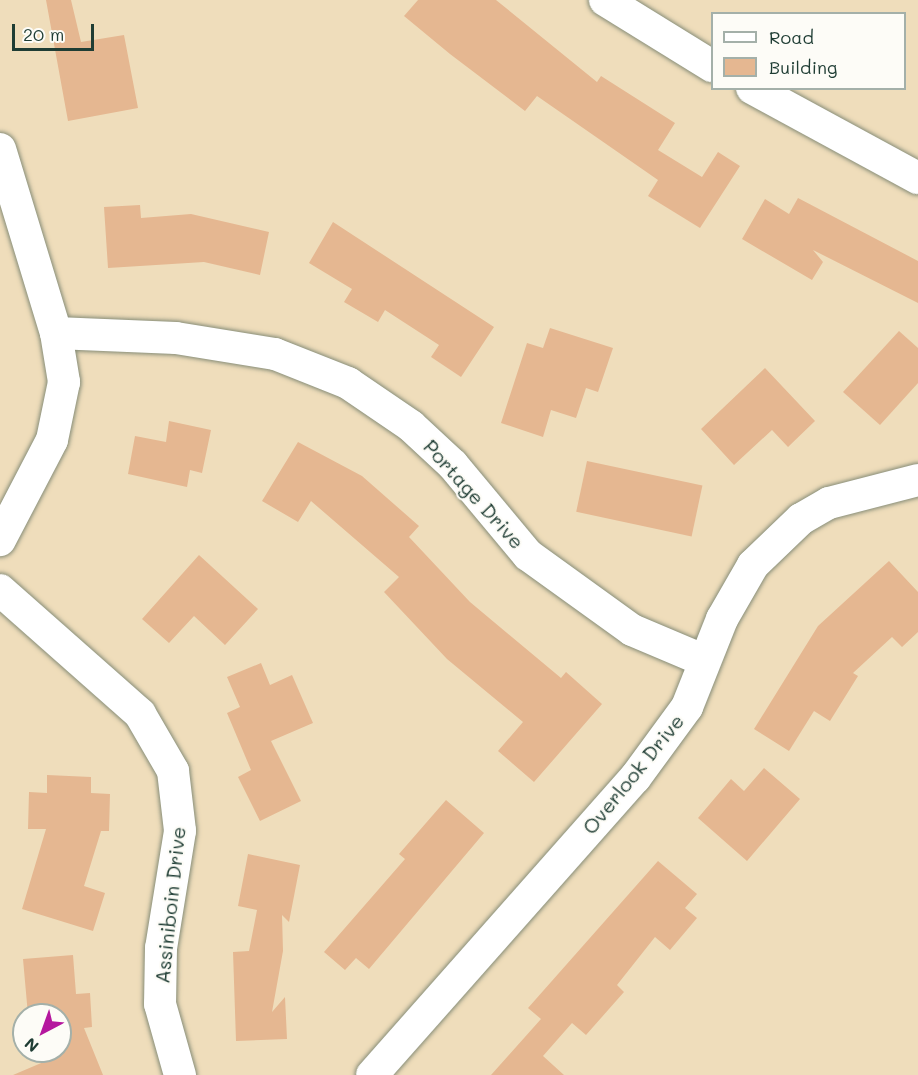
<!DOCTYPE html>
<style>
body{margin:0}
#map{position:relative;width:918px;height:1075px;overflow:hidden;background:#efddbb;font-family:Mali,sans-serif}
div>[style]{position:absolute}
.building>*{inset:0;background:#e5b791;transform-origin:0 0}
.roads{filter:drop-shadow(0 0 2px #878d78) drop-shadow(0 0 2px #878d78)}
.street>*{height:32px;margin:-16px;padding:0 16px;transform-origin:16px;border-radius:16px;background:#fff}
span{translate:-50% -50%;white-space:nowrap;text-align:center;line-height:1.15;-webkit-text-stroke:4.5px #fdfcf7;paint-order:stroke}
.street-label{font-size:20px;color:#1f3d34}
.legend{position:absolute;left:711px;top:12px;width:195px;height:78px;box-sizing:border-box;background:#fdfcf7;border:2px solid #a4b0a9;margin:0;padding:8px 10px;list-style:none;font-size:18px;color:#1f3d34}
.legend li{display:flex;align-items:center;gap:12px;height:30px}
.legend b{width:30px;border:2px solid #a4b0a9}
.north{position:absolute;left:12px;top:1003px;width:60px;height:60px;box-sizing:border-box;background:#fdfcf7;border:2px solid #a4b0a9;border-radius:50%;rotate:221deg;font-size:16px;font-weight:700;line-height:24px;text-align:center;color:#1f3d34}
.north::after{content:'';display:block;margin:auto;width:21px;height:27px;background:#b5179e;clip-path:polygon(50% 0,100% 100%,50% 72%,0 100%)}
.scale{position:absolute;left:12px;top:24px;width:82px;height:27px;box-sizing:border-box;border:3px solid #1f3d34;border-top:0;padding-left:8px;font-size:18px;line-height:21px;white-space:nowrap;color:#1f3d34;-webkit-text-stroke:4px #fdfcf7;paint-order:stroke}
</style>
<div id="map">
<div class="building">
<div style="clip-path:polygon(46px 0,71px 0,81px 42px,124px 35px,138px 108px,68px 121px)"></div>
<div style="clip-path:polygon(418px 0,496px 0,597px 82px,601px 76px,675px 123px,658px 150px,702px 177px,718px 152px,740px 166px,700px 228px,648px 196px,658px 180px,537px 96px,525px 111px,450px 54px,404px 16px)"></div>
<div style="clip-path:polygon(798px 198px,918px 261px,918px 303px,813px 250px,823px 262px,812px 280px,742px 239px,765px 199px,789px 214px)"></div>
<div style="clip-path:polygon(140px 205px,141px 218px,191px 214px,269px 232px,260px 275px,204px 262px,108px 268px,104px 207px)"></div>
<div style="clip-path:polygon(333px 222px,494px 327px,461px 377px,431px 357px,439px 345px,385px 310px,378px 322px,344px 302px,352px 289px,309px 263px)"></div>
<div style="clip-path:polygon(550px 328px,613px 348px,598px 392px,586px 388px,576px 418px,551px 410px,543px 437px,501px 423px,527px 343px,543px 348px)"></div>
<div style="clip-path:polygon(899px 331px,918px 348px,918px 383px,880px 425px,843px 392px)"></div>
<div style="clip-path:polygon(765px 368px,815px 421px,788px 447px,772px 430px,734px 465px,701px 429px)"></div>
<div style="clip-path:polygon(169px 421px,211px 430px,202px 473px,190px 470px,187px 487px,128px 474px,135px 436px,166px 442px)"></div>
<div style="clip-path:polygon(298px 442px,362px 476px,419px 526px,409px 537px,470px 602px,561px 678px,566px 672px,602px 704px,534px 782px,498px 751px,523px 722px,447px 659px,384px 592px,399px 577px,311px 501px,298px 522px,262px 501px)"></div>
<div style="left:587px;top:461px;width:118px;height:52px;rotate:12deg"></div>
<div style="clip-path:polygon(199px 555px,258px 609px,225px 645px,194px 616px,169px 643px,142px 619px)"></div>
<div style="clip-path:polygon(889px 561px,918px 592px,918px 632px,902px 647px,892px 637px,853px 673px,858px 676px,830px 721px,814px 711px,789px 751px,754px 729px,818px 626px)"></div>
<div style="clip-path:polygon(261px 663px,270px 685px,292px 675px,313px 723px,271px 741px,301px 801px,260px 821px,238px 777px,251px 770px,227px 713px,240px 707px,227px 677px)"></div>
<div style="clip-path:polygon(764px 768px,800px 799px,747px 861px,698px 818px,731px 779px,744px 791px)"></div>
<div style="clip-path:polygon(47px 775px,91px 777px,91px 793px,110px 794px,109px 831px,101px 831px,84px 886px,105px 893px,93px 931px,22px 909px,46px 829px,28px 829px,29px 792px,47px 793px)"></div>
<div style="clip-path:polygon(446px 800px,484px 833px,369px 969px,356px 958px,345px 970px,324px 952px,405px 859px,399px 854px)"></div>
<div style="clip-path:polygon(248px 854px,300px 865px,289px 922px,282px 915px,283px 951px,272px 1012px,285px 997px,287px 1039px,236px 1041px,233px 952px,249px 951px,257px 910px,238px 906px)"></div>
<div style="clip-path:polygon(658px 861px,697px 894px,685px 908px,697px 918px,670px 950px,655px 937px,617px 985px,624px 992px,586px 1035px,572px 1023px,543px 1056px,564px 1075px,491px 1075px,541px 1019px,528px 1008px)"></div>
<div style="clip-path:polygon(73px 955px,76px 994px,90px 993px,92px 1027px,84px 1028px,103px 1075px,13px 1075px,60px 1055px,60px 1015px,28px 1015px,23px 959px)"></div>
</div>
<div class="roads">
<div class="street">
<div style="left:605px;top:0;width:126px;rotate:31.7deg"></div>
<div style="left:752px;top:88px;width:189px;rotate:28.5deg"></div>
<div style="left:0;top:149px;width:192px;rotate:73.1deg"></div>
<div style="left:56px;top:333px;width:50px;rotate:80.7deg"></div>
<div style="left:64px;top:382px;width:59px;rotate:101.7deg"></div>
<div style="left:52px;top:440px;width:113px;rotate:117.5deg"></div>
<div style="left:56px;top:333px;width:120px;rotate:2.4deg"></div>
<div style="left:176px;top:338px;width:100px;rotate:9.2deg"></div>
<div style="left:275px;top:354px;width:79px;rotate:21.7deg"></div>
<div style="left:348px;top:383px;width:76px;rotate:34.3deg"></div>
<div style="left:411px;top:426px;width:57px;rotate:42.9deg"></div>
<div style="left:453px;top:465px;width:117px;rotate:50.2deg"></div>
<div style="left:528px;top:555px;width:128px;rotate:35.8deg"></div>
<div style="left:632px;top:630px;width:77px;rotate:22.9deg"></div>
<div style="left:0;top:590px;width:187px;rotate:41.5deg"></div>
<div style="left:140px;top:714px;width:66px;rotate:59.9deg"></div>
<div style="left:173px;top:771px;width:60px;rotate:83.3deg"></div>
<div style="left:180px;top:831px;width:119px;rotate:99.2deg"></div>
<div style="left:161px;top:948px;width:56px;rotate:91deg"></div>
<div style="left:160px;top:1004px;width:74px;rotate:74.3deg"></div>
<div style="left:372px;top:1075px;width:397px;rotate:-48.5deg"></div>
<div style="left:635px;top:778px;width:88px;rotate:-53.8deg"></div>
<div style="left:687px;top:707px;width:95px;rotate:-68.3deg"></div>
<div style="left:722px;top:619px;width:62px;rotate:-60.1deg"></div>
<div style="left:753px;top:565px;width:66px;rotate:-43.8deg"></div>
<div style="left:801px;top:519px;width:32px;rotate:-30deg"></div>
<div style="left:829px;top:503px;width:92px;rotate:-14.5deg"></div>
</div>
</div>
<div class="street-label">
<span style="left:474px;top:494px;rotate:48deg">Portage Drive</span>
<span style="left:633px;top:774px;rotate:-51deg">Overlook Drive</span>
<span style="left:170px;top:905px;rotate:-84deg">Assiniboin Drive</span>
</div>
<ul class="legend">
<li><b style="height:8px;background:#fff"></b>Road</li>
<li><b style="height:16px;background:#e5b791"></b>Building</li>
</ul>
<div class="north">N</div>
<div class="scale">20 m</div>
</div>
